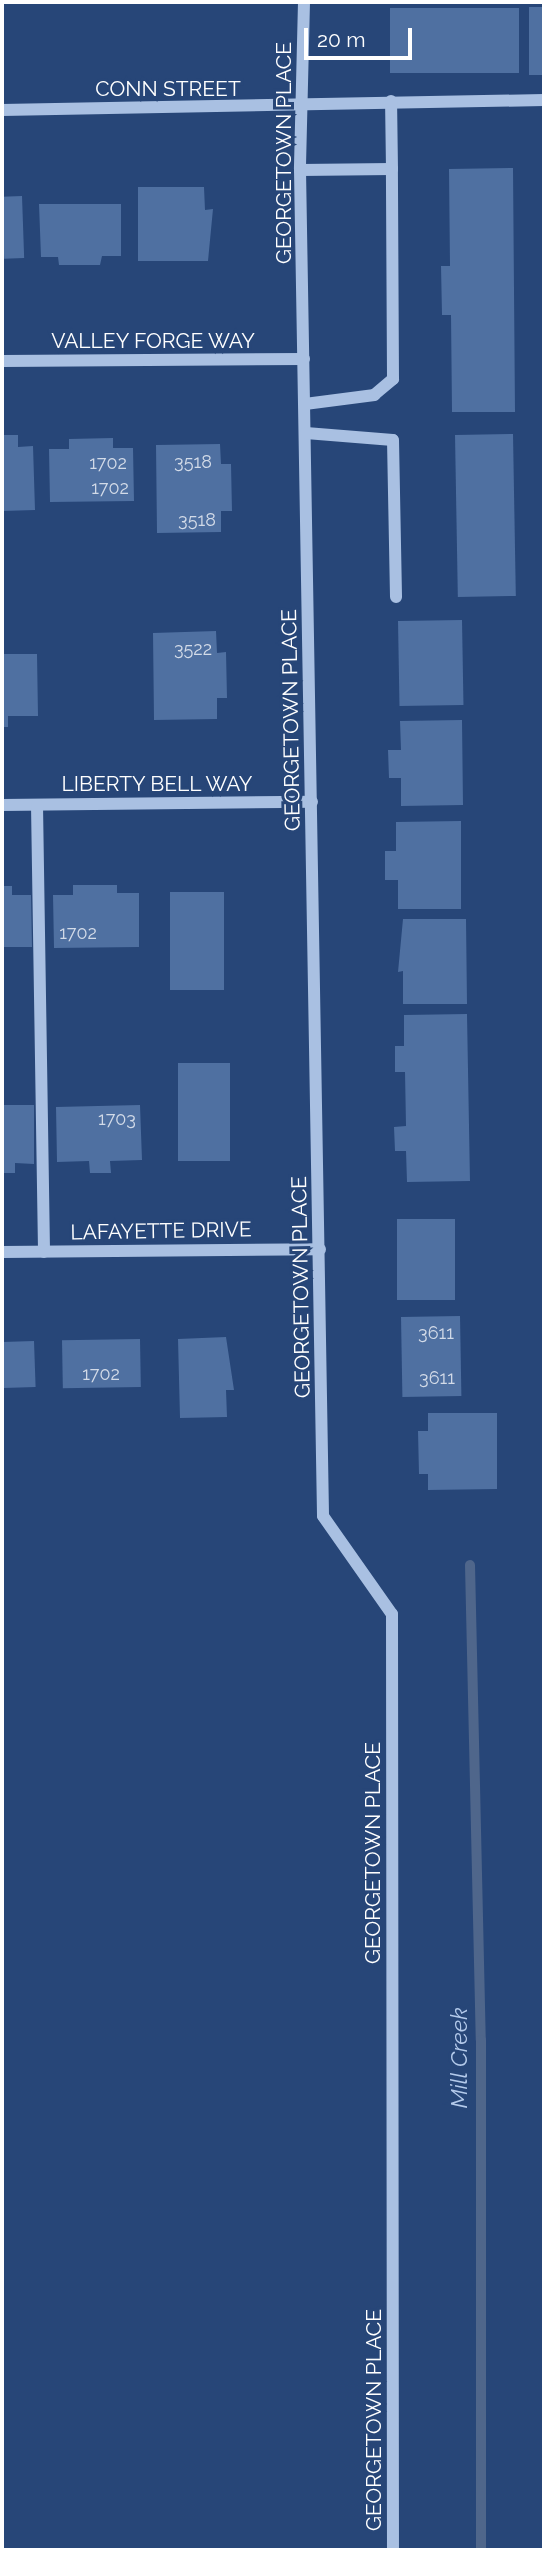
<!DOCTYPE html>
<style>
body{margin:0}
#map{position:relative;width:546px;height:2552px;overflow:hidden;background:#274678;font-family:Raleway,sans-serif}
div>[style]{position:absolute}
.stream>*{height:10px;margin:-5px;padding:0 5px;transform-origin:5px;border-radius:5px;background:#4f668b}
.building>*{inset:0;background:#4f70a1;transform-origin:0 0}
.minor>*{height:12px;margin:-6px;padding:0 6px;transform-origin:6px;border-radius:6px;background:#a9c0e2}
span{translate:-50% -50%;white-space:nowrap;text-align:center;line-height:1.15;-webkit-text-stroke:6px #274678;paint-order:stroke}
.number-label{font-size:18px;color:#d3dbe8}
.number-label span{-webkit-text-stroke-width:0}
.street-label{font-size:21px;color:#fff}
.water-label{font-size:23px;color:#b4caeb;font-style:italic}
.frame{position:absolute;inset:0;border:4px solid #fff;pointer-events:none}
.scale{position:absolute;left:304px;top:28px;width:108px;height:32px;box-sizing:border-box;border:4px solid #fff;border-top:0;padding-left:9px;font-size:21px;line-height:24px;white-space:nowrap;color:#fff;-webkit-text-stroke:5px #274678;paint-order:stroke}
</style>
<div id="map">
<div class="stream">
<div style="left:470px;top:1565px;width:475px;rotate:88.7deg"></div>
<div style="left:481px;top:2040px;width:510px;rotate:90deg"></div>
</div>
<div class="building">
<div style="left:529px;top:7px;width:15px;height:68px"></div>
<div style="left:519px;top:8px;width:65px;height:129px;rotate:90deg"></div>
<div style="clip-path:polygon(513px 168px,515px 412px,452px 412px,451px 315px,442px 315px,441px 266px,450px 266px,449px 169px)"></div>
<div style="clip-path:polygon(138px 187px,204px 187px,205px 210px,213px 209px,208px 261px,138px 261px)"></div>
<div style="left:22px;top:196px;width:62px;height:20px;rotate:88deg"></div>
<div style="clip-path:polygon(39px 204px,121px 204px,121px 256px,102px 256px,100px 265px,59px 265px,58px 257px,41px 257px)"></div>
<div style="left:513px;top:434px;width:162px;height:58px;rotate:89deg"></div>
<div style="clip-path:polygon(2px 435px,18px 435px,18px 447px,33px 446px,35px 510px,2px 511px)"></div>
<div style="clip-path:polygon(113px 438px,113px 448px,133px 448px,134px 501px,50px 502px,49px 449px,69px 449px,69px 439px)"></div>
<div style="clip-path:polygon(220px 444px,221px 464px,231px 464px,232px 511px,221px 511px,221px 532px,157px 533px,156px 445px)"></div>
<div style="left:462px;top:620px;width:85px;height:64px;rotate:89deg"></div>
<div style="clip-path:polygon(216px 631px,217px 653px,226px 652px,227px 698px,217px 698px,217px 719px,154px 720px,153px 633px)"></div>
<div style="clip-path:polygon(2px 654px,37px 654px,38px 716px,8px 716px,8px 727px,2px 727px)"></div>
<div style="clip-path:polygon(462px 720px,463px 805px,401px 806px,401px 778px,389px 778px,388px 750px,401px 750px,400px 721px)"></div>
<div style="clip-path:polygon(461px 821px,461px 909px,398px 909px,398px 880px,385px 880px,385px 851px,396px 851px,396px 822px)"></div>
<div style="clip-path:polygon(73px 885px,117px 885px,117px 893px,139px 893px,139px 947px,54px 948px,53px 895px,73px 895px)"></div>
<div style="clip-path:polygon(2px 886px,12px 886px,12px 895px,31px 895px,32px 947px,2px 947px)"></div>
<div style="left:224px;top:892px;width:98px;height:54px;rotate:90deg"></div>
<div style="clip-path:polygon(403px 919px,466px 919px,467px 1004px,403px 1004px,403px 971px,398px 972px)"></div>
<div style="clip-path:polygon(467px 1014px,470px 1181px,407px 1182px,406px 1151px,395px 1151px,394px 1127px,406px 1126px,405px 1072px,395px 1072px,395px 1046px,404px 1046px,404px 1015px)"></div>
<div style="left:178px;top:1063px;width:52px;height:98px"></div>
<div style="clip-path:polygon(2px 1105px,34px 1105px,34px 1164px,15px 1163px,15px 1173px,2px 1173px)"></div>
<div style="clip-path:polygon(140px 1105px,142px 1160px,110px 1161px,111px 1173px,90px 1173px,89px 1161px,57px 1162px,56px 1107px)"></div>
<div style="left:397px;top:1219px;width:58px;height:81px"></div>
<div style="left:460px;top:1316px;width:80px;height:59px;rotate:89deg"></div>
<div style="clip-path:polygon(226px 1337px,234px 1390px,226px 1390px,227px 1417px,180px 1418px,178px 1339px)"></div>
<div style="left:140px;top:1339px;width:48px;height:78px;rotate:89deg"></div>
<div style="left:34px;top:1341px;width:46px;height:32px;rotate:88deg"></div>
<div style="clip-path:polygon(428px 1413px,497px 1413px,497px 1489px,428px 1490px,428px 1474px,419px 1474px,418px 1431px,428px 1431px)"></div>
</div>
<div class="minor">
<div style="left:304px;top:2px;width:168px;rotate:91.4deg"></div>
<div style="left:300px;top:170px;width:1346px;rotate:89.02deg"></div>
<div style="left:323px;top:1516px;width:120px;rotate:54.9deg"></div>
<div style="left:392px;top:1614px;width:936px;rotate:89.94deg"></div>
<div style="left:2px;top:110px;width:542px;rotate:-1.06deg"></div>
<div style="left:300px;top:170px;width:92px;rotate:-0.6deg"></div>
<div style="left:392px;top:169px;width:68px;rotate:-90.8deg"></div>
<div style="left:2px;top:361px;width:302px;rotate:-0.4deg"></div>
<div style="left:305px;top:404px;width:70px;rotate:-7.4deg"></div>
<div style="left:374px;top:395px;width:25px;rotate:-40deg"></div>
<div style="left:393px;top:379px;width:210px;rotate:-90.3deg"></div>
<div style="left:306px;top:433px;width:87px;rotate:4.6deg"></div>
<div style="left:393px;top:440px;width:157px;rotate:88.9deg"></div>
<div style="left:2px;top:805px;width:310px;rotate:-0.6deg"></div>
<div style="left:37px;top:805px;width:447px;rotate:89.1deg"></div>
<div style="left:2px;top:1252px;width:318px;rotate:-0.5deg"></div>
</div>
<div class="number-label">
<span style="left:193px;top:462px">3518</span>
<span style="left:108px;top:463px">1702</span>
<span style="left:110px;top:488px">1702</span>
<span style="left:197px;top:520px">3518</span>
<span style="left:193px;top:649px">3522</span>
<span style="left:78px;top:933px">1702</span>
<span style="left:117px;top:1119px">1703</span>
<span style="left:436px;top:1333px">3611</span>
<span style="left:101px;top:1374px">1702</span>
<span style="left:437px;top:1378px">3611</span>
</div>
<div class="street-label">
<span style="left:168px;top:89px">CONN STREET</span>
<span style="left:284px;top:153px;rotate:-90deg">GEORGETOWN PLACE</span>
<span style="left:153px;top:341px">VALLEY FORGE WAY</span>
<span style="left:291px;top:720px;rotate:-91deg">GEORGETOWN PLACE</span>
<span style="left:157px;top:784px">LIBERTY BELL WAY</span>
<span style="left:161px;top:1231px;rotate:-1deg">LAFAYETTE DRIVE</span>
<span style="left:301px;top:1287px;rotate:-91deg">GEORGETOWN PLACE</span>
<span style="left:373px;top:1853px;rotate:-90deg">GEORGETOWN PLACE</span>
<span style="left:374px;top:2420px;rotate:-90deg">GEORGETOWN PLACE</span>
</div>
<div class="water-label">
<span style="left:459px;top:2058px;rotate:-90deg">Mill Creek</span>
</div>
<div class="frame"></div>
<div class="scale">20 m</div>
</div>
